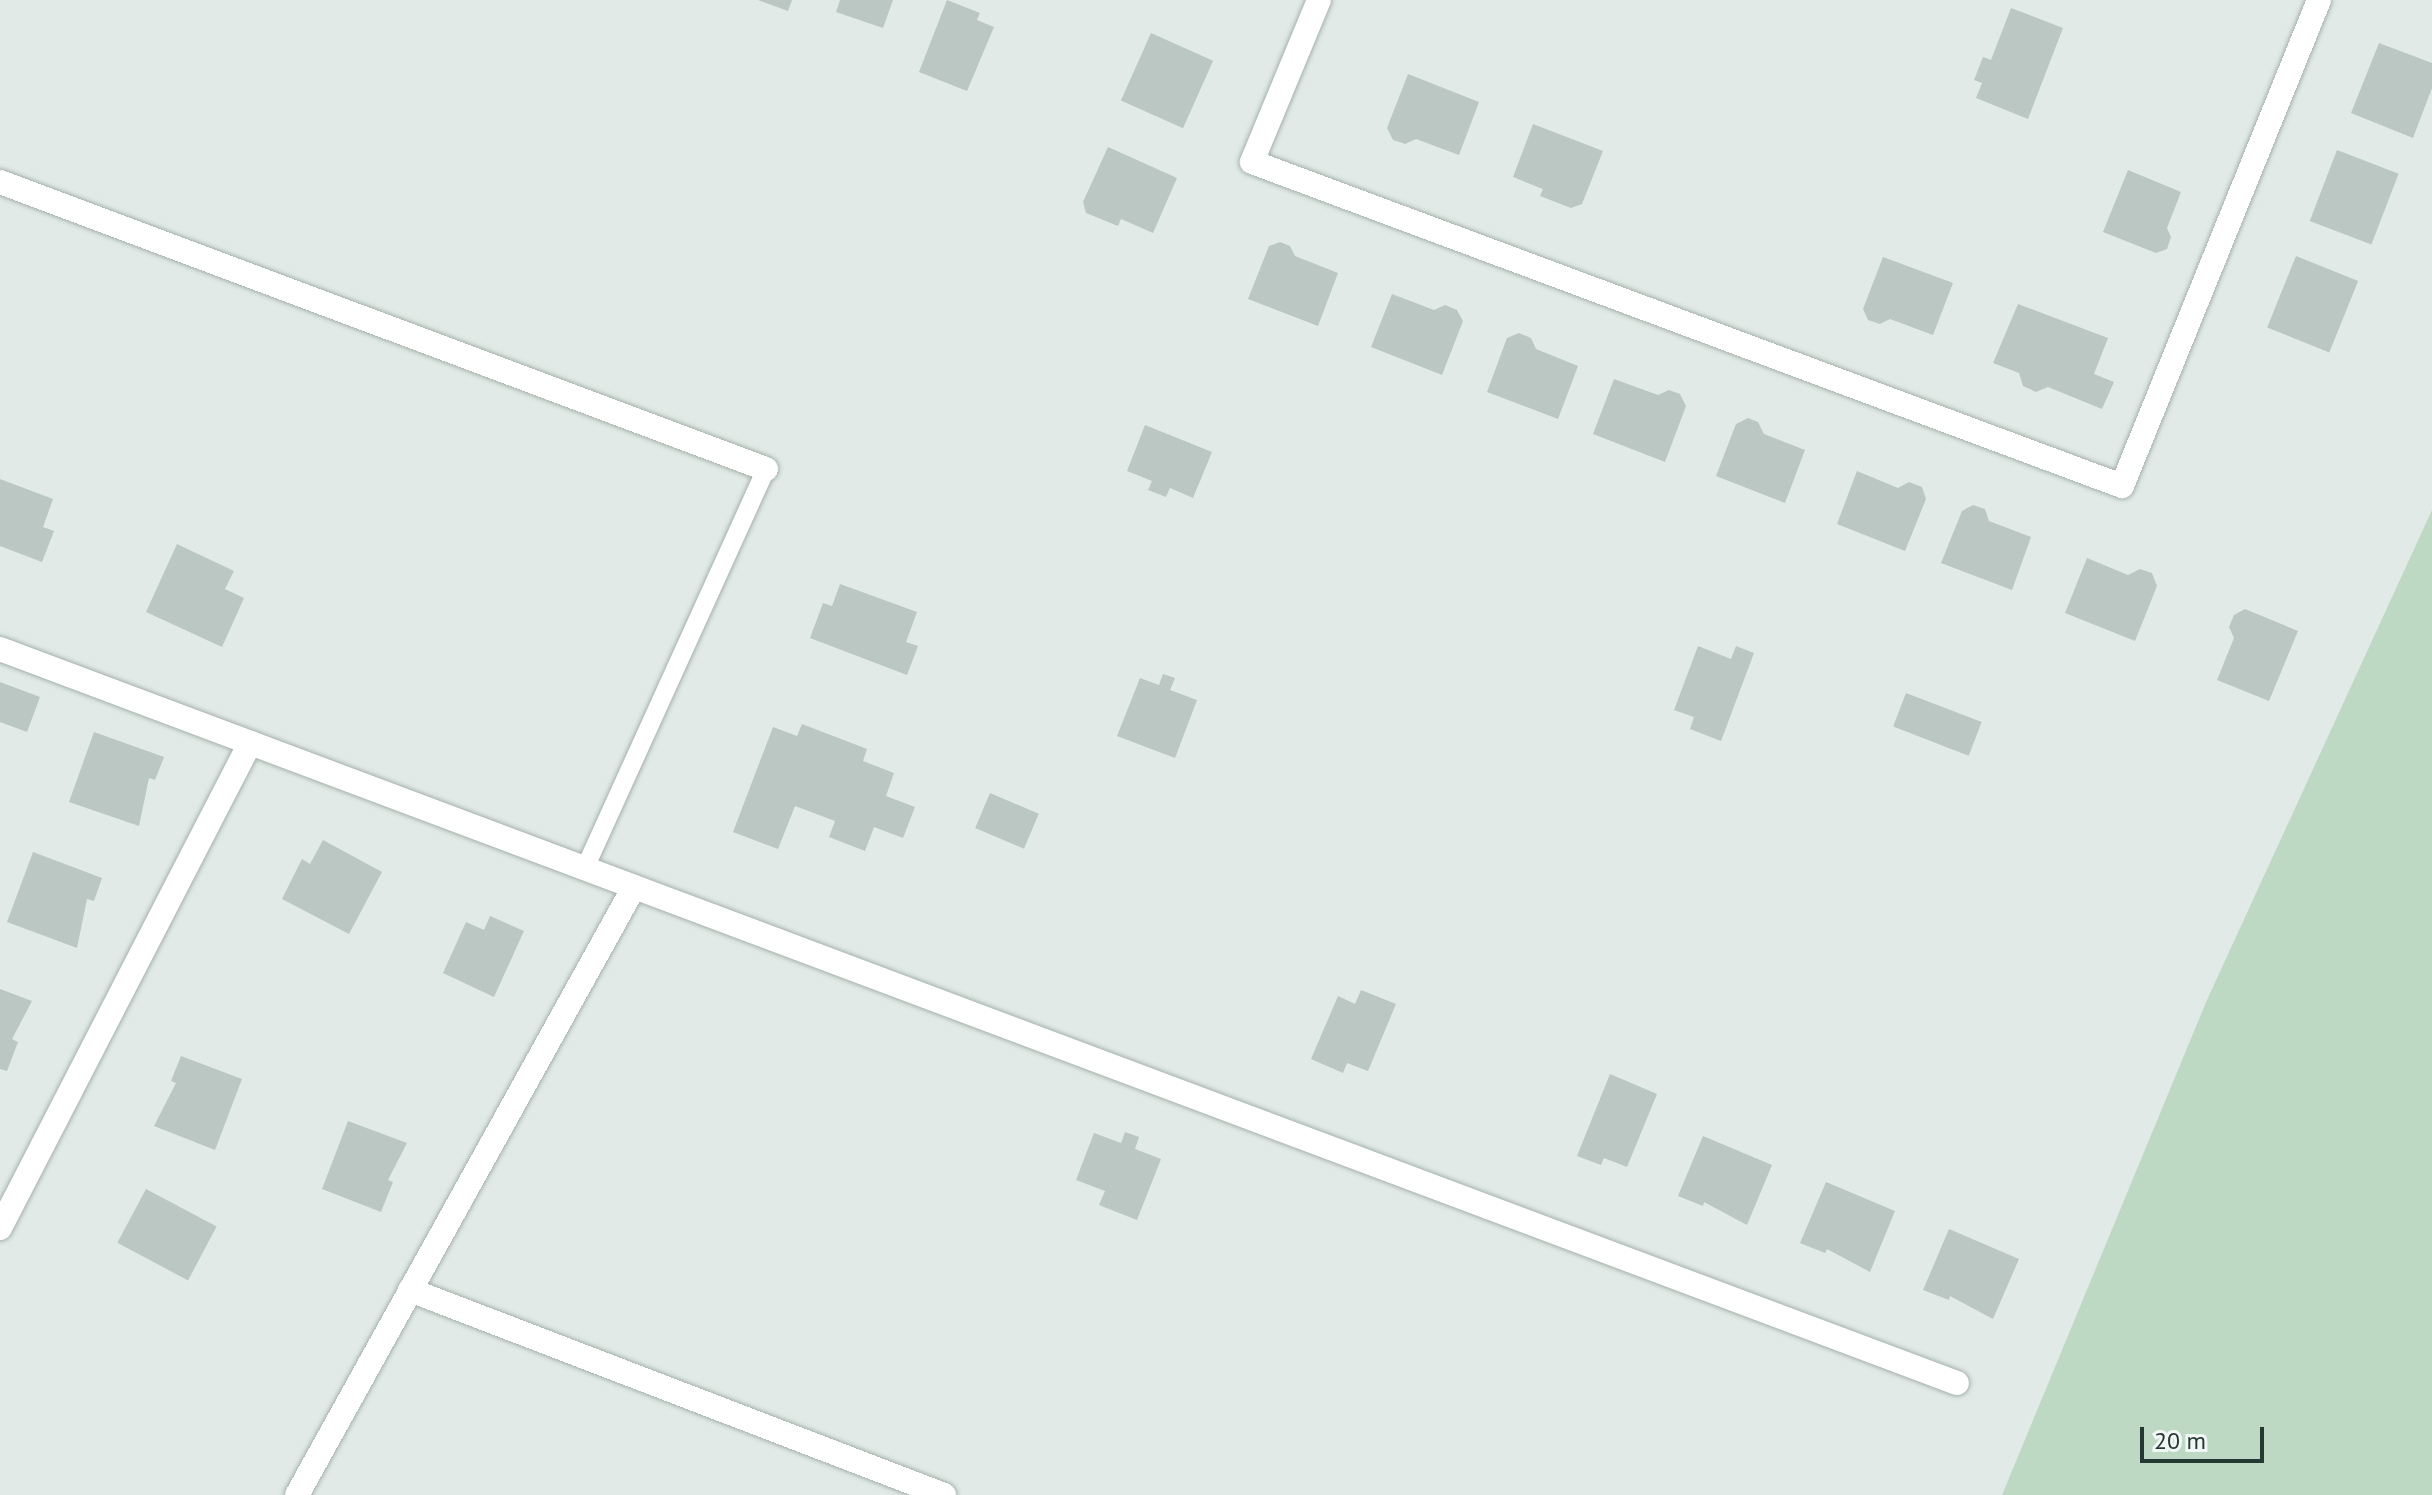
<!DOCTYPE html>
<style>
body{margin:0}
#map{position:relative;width:2432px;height:1495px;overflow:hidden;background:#e1eae6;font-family:"PT Sans",sans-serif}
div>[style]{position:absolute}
.green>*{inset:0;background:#bdd9c3}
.building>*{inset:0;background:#bac7c2;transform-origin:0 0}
.roads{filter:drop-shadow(0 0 2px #a5b1ac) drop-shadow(0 0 2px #a5b1ac)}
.lane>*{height:18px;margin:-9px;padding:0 9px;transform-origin:9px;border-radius:9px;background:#fff}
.street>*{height:24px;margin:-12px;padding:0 12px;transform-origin:12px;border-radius:12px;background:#fff}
span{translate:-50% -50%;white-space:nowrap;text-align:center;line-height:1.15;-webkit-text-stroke:8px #f1f7f4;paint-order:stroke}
.scale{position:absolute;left:2140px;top:1427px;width:124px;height:36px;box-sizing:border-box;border:4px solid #243932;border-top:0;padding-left:10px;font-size:24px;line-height:28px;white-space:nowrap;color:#243932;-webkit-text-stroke:6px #f1f7f4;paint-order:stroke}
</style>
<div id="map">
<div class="green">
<div style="clip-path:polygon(2432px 510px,2432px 1495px,2002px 1495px,2207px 1000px)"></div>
</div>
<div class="building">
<div style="clip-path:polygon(758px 0,792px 0,788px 11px)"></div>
<div style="clip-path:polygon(840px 0,893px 0,883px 28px,836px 12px)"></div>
<div style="clip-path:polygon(947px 0,980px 13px,977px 20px,994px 27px,967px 91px,919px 72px)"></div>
<div style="clip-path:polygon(2011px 8px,2063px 28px,2028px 119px,1976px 98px,1982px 83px,1974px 80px,1983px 57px,1991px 60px)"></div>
<div style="left:1151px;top:33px;width:68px;height:74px;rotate:24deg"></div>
<div style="clip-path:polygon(2379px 43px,2432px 63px,2432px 88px,2413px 138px,2351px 113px)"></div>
<div style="clip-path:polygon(1408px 74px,1479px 102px,1459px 155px,1416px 139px,1405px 144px,1393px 140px,1387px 128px)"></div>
<div style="clip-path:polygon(1533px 124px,1603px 151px,1582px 204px,1571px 208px,1540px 196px,1543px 189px,1513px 177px)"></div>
<div style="clip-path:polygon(1108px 147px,1177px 178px,1153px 233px,1121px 219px,1118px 226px,1086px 213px,1083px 202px)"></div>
<div style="left:2337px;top:150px;width:66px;height:76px;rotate:21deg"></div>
<div style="clip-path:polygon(2128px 170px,2181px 192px,2167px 228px,2171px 237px,2167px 249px,2156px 253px,2103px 232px)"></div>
<div style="clip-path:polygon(1280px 242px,1290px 246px,1295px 256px,1338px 273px,1318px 326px,1248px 299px,1269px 246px)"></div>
<div style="left:2296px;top:256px;width:67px;height:77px;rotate:22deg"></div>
<div style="clip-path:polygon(1883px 257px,1953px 283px,1933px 335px,1890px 319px,1880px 324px,1868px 320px,1863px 309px)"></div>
<div style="clip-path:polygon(1392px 294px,1434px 310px,1445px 305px,1457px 310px,1463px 321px,1442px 375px,1371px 347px)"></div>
<div style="clip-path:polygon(2018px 304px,2108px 338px,2094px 374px,2114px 382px,2102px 409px,2048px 387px,2036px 392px,2023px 386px,2019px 373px,1993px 363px)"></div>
<div style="clip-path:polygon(1519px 333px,1531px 338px,1536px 349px,1578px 366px,1558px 419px,1487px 392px,1507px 338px)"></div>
<div style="clip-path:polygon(1614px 379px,1658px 395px,1669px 390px,1680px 394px,1686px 406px,1665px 462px,1593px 434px)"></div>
<div style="clip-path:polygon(1748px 418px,1758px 422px,1764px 434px,1805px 450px,1785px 503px,1716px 476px,1736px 424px)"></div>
<div style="clip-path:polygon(1145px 425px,1212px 452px,1193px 498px,1170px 488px,1166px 497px,1148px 490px,1152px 481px,1127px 471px)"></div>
<div style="clip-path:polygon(1857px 471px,1898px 488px,1909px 482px,1922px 487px,1926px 499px,1905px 551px,1837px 524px)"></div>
<div style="clip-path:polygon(0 479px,53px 499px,43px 527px,54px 531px,42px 562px,0 546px)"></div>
<div style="clip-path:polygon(1973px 505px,1985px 509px,1989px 521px,2031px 537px,2012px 590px,1941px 563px,1962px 511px)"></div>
<div style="clip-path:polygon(177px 544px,234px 571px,225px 589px,244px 598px,222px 647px,146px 612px)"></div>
<div style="clip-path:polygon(2087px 558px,2128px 575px,2140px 569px,2152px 573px,2157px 586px,2135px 641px,2065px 613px)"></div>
<div style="clip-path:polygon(840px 584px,917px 612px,906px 642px,918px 646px,907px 675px,810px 638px,823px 603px,832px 606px)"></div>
<div style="clip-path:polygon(2245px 609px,2298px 631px,2269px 701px,2217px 680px,2234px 638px,2229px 627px,2234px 615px)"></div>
<div style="clip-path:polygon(1698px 646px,1731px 659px,1736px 646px,1754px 653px,1721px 741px,1690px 729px,1694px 717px,1674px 710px)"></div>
<div style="clip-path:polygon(1163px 674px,1175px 678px,1170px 690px,1197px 700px,1175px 758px,1117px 736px,1140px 678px,1159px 685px)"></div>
<div style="clip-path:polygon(0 682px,40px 697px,27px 732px,0 722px)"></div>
<div style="left:1906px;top:693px;width:81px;height:36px;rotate:21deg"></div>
<div style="clip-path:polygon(802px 724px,867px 749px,863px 761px,894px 773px,886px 796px,915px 807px,903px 838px,874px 827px,865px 851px,829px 837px,835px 821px,795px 806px,778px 849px,733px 832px,773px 727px,797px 736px)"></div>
<div style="clip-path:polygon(94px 732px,164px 757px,155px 780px,149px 778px,139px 826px,69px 802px)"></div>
<div style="left:990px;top:793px;width:53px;height:38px;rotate:23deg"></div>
<div style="clip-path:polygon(323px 840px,382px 872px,349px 934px,282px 899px,302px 859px,310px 864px)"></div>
<div style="clip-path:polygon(33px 852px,102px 878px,94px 901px,87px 899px,77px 948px,7px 922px)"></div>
<div style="clip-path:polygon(490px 916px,524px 931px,494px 997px,443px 973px,466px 922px,484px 930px)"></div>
<div style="clip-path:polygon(0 989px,32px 1001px,12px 1039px,18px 1042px,7px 1071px,0 1069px)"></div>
<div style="clip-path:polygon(1361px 990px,1396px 1004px,1368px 1071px,1347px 1063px,1343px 1073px,1311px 1059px,1338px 996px,1355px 1004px)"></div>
<div style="clip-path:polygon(181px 1056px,242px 1079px,215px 1150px,154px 1126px,176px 1083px,171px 1081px)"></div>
<div style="clip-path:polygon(1610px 1074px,1657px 1094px,1627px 1167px,1604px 1158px,1601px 1165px,1577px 1156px)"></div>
<div style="clip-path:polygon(348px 1121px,407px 1143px,388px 1180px,393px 1182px,381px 1212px,322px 1189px)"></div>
<div style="clip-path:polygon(1125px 1132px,1139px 1137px,1135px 1149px,1161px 1159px,1137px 1220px,1099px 1205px,1105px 1191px,1076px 1180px,1094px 1133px,1121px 1143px)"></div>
<div style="clip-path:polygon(1703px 1136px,1772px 1165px,1747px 1225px,1704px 1202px,1703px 1206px,1678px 1196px)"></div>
<div style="clip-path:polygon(1826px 1182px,1895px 1211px,1870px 1272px,1827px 1249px,1825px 1253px,1800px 1243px)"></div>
<div style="left:146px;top:1189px;width:80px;height:61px;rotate:28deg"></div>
<div style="clip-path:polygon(1949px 1229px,2019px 1259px,1993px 1319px,1950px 1296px,1949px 1300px,1923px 1290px)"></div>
</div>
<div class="roads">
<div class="lane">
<div style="left:585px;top:868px;width:438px;rotate:-65.6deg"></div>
</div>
<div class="street">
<div style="left:1319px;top:0;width:175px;rotate:112.5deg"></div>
<div style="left:1252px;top:162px;width:928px;rotate:20.43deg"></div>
<div style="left:2122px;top:486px;width:524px;rotate:-67.93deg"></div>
<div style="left:0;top:182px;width:818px;rotate:20.54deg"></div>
<div style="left:0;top:649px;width:2090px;rotate:20.56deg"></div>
<div style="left:0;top:1228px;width:546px;rotate:-62.73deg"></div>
<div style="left:410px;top:1290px;width:572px;rotate:21deg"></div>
<div style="left:297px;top:1495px;width:695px;rotate:-61deg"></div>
</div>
</div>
<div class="scale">20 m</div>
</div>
